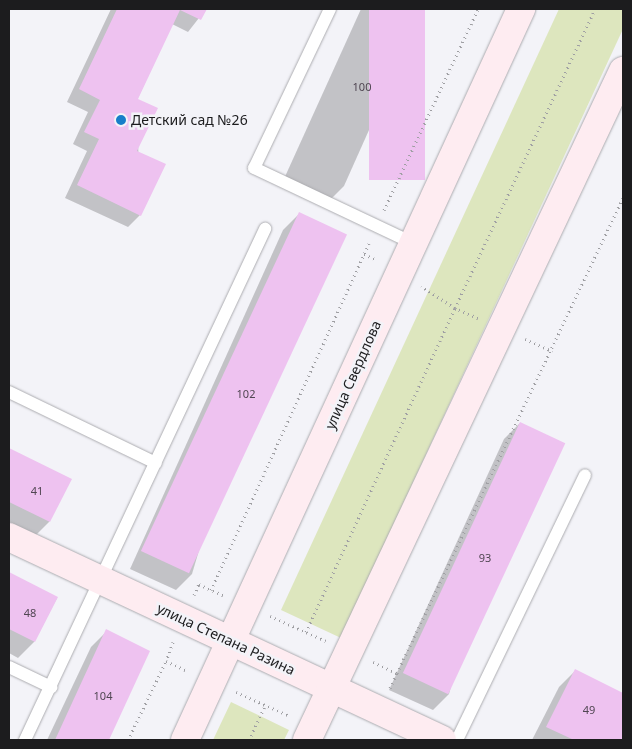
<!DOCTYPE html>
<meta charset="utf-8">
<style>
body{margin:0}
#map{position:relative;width:632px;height:749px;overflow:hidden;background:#f3f3f8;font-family:"Noto Sans",sans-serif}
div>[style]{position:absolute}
.green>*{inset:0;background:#dde6be}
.shadow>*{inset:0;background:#0003}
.building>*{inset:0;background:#eec2f0;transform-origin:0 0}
.path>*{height:3px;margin-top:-1.5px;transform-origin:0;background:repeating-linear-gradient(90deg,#9f9fa3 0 1px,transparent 0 5px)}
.roads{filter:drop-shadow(0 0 1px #acacb0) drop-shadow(0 0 1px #acacb0)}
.service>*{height:12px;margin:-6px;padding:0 6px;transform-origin:6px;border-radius:6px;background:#fff}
.secondary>*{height:28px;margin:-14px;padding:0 14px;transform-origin:14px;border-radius:14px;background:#feecf1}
.dots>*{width:14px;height:14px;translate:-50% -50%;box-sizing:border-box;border:2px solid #f3f3f8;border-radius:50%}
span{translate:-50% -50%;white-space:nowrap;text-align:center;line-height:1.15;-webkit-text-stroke:5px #f3f3f8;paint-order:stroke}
.number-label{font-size:11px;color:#504652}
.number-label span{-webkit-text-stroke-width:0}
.poi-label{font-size:14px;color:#1c1c1e}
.left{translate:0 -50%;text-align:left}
.street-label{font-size:14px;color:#1c1c1e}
.frame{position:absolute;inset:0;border:10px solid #1c1c1e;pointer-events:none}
</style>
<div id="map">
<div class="green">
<div style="clip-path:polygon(559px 9px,623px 9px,623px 29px,341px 638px,281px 610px)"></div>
<div style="clip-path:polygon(231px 702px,289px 730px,284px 740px,213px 740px)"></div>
</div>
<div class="shadow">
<div style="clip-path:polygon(111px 9px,206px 9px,188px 32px,172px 24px,137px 100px,140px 215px,128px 227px,65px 198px,87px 151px,73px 144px,88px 112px,67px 102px)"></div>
<div style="clip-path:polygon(361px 9px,423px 9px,344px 186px,328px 202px,283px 181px)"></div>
<div style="clip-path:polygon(299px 214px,192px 574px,176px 590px,130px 569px,283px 230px)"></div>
<div style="clip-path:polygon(520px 423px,449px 694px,433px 710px,389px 690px,504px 439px)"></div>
<div style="clip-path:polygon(9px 449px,70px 480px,49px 522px,33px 538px,9px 526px)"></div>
<div style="clip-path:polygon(9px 573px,57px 598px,34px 642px,18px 658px,9px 653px)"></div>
<div style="clip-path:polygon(107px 631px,148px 651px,108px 740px,47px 740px,91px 647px)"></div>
<div style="clip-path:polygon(575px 671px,623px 695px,623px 740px,532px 740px,559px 687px)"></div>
</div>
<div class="building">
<div style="clip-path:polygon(117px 9px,207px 9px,201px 20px,180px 10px,138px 99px,158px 108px,137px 151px,166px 164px,141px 216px,77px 185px,99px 139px,84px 132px,100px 100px,79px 89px)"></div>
<div style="left:369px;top:9px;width:56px;height:171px"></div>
<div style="left:299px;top:212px;width:53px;height:374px;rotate:25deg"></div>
<div style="left:520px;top:422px;width:50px;height:277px;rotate:25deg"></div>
<div style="clip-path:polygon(9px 448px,72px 479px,50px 522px,9px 502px)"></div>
<div style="clip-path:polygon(9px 572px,58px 597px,35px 642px,9px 629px)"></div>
<div style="clip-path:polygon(106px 629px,150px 651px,109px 740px,55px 740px)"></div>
<div style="clip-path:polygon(575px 669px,623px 693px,623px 740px,574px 740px,546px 727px)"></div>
</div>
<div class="path">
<div style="left:384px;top:210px;width:222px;rotate:-64.9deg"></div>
<div style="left:364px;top:254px;width:14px;rotate:25deg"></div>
<div style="left:478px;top:318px;width:25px;rotate:-157deg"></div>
<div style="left:455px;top:308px;width:330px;rotate:-64.9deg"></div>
<div style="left:525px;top:339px;width:30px;rotate:24deg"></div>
<div style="left:194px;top:595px;width:12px;rotate:-66deg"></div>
<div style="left:199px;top:584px;width:13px;rotate:27deg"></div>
<div style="left:223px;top:595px;width:13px;rotate:-157deg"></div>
<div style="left:211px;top:590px;width:381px;rotate:-65.5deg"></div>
<div style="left:270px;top:616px;width:61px;rotate:24.1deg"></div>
<div style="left:306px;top:632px;width:357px;rotate:-65.3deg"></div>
<div style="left:455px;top:308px;width:40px;rotate:-147.1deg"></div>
<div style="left:173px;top:642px;width:20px;rotate:110deg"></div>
<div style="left:166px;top:661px;width:23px;rotate:25deg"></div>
<div style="left:373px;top:662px;width:26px;rotate:25deg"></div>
<div style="left:397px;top:673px;width:526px;rotate:-64.56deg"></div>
<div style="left:390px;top:688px;width:17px;rotate:-65deg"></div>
<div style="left:236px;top:692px;width:59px;rotate:24deg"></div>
<div style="left:128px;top:740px;width:88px;rotate:-64.3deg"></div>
<div style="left:249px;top:740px;width:38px;rotate:-65deg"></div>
</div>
<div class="roads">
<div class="service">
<div style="left:330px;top:9px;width:176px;rotate:115.5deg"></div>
<div style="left:254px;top:168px;width:176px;rotate:25.3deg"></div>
<div style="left:9px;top:392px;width:163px;rotate:25.8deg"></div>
<div style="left:9px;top:667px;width:47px;rotate:25.5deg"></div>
<div style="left:25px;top:740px;width:565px;rotate:-64.84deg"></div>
<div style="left:457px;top:740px;width:294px;rotate:-64.2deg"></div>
</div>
<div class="secondary">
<div style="left:9px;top:537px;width:478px;rotate:25.1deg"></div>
<div style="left:185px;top:740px;width:805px;rotate:-65.31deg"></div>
<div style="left:307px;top:740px;width:740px;rotate:-64.72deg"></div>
</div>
</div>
<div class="dots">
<div style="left:121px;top:120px;background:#177ec9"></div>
</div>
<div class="number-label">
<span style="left:362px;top:87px">100</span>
<span style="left:246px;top:394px">102</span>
<span style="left:37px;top:491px">41</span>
<span style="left:485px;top:558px">93</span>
<span style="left:30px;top:613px">48</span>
<span style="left:103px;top:696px">104</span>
<span style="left:589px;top:710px">49</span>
</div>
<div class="poi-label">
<span class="left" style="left:131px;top:120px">Детский сад №26</span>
</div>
<div class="street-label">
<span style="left:353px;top:375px;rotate:-66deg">улица Свердлова</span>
<span style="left:226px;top:639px;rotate:25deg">улица Степана Разина</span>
</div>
<div class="frame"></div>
</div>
